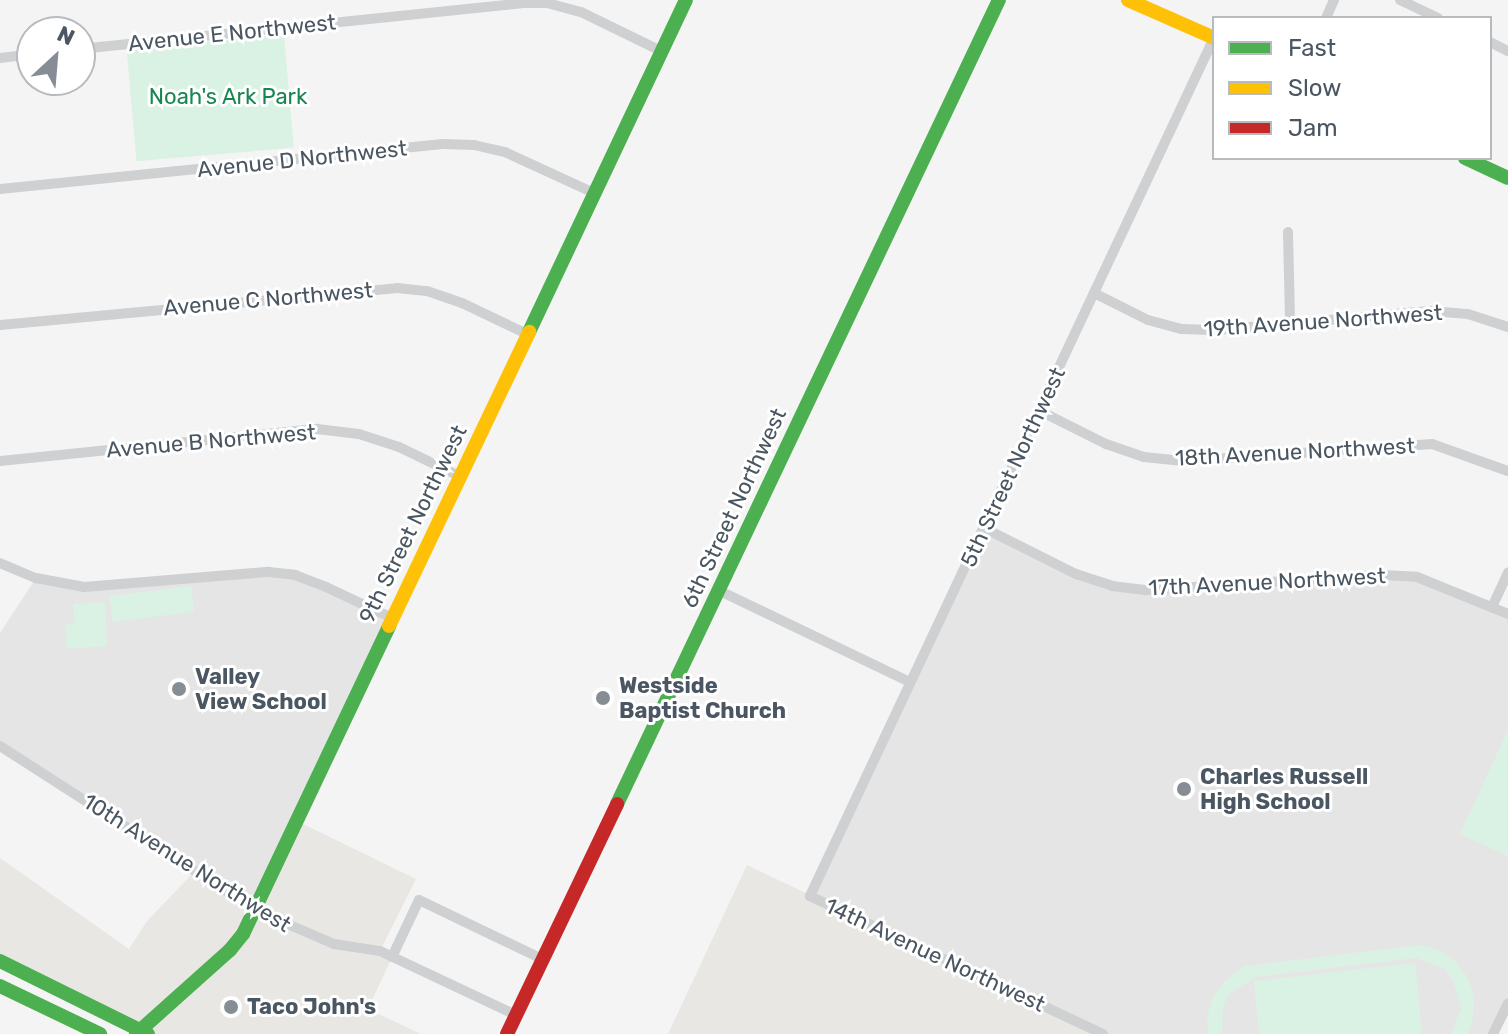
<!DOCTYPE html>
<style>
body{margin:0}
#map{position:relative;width:1508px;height:1034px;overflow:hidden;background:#f4f4f4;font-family:Rubik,sans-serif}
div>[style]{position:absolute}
.commercial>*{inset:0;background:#e8e7e3}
.education>*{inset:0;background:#e6e5e6}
.green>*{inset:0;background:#d9f2e3;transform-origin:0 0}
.street>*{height:10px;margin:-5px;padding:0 5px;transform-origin:5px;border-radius:5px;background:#ced0d2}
.fast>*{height:14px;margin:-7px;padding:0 7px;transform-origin:7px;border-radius:7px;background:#4caf50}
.slow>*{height:14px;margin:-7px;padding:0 7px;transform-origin:7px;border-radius:7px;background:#ffc107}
.jam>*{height:14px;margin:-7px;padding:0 7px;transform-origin:7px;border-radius:7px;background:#c62828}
.dots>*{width:22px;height:22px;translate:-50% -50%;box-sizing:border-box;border:4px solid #fff;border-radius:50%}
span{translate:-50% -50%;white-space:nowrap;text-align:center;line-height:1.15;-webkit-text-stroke:6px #fff;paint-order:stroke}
.street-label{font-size:22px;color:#4a5661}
.park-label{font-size:22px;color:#17864f}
.poi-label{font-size:22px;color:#4a5661;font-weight:700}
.left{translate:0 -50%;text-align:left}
.legend{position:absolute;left:1212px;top:16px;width:280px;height:144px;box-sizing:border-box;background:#fff;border:2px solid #b7bbc0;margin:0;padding:10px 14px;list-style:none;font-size:24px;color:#4a5661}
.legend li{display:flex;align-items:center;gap:16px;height:40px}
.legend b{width:40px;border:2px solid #b7bbc0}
.north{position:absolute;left:16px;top:16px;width:80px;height:80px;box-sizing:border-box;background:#fff;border:2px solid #b7bbc0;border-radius:50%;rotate:26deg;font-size:22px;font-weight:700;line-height:32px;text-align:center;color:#4a5661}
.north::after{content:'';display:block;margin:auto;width:28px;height:36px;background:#868d94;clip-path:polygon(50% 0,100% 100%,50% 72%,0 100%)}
</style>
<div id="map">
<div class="commercial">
<div style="clip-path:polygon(297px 821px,416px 879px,380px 951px,392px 957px,368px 1009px,421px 1034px,148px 1034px,0 961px,0 858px,129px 949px,147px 921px,195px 871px)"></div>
<div style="clip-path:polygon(747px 865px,1016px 993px,1103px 1034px,668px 1034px)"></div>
</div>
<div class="education">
<div style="clip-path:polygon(984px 528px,1076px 574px,1147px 590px,1417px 577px,1508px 614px,1508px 1003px,1493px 1034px,1104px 1034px,810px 896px)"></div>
<div style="clip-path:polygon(268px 572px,326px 587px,392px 618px,255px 910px,0 746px,0 633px,36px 578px,84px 587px)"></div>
</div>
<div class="green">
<div style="left:284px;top:35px;width:113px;height:158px;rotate:85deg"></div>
<div style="left:191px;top:586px;width:26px;height:82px;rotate:83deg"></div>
<div style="clip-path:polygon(105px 602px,107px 646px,67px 649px,65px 625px,74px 624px,73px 604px)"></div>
<div style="clip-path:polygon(1508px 730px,1508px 856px,1460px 834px)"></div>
<div style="clip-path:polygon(1419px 945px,1439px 950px,1456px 962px,1468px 978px,1474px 998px,1473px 1018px,1467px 1034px,1451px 1034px,1461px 1008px,1453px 980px,1444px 968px,1416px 958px,1256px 977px,1230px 993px,1223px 1006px,1222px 1034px,1208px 1034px,1207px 1017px,1213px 997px,1225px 981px,1245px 966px)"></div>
<div style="clip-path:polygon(1415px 963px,1422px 1034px,1259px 1034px,1254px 981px)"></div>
</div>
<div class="street">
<div style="left:1400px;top:0;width:42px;rotate:25.3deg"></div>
<div style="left:1326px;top:18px;width:20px;rotate:-66deg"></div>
<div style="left:1490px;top:42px;width:20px;rotate:27deg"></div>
<div style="left:80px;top:49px;width:444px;rotate:-5.9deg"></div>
<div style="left:522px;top:3px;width:25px"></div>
<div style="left:547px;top:3px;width:35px;rotate:15deg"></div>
<div style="left:581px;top:12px;width:89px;rotate:26deg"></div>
<div style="left:0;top:58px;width:32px;rotate:-7deg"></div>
<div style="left:0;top:189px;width:445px;rotate:-5.8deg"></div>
<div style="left:443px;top:144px;width:31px;rotate:2deg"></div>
<div style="left:474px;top:145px;width:32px;rotate:13deg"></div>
<div style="left:505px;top:152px;width:98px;rotate:24.7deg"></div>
<div style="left:1288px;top:232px;width:90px;rotate:88.7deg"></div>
<div style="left:1094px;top:293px;width:60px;rotate:26.6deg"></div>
<div style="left:1148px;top:320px;width:35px;rotate:15deg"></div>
<div style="left:1182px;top:329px;width:35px;rotate:2deg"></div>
<div style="left:1217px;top:330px;width:216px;rotate:-5.1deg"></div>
<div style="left:1432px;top:311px;width:36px;rotate:5deg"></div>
<div style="left:1468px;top:314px;width:42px;rotate:18deg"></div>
<div style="left:0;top:325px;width:399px;rotate:-5.3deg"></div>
<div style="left:397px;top:288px;width:30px;rotate:6deg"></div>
<div style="left:427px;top:291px;width:37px;rotate:19deg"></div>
<div style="left:462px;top:303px;width:72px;rotate:25.5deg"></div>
<div style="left:1040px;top:411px;width:74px;rotate:26.6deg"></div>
<div style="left:1106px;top:444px;width:40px;rotate:18.9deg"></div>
<div style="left:1144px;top:457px;width:39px;rotate:6deg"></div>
<div style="left:1183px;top:461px;width:250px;rotate:-3.9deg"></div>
<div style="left:1432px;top:444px;width:81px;rotate:19.6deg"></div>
<div style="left:0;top:461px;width:319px;rotate:-5.8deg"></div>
<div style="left:317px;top:429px;width:42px;rotate:6.8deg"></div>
<div style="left:359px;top:434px;width:42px;rotate:18deg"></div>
<div style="left:399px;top:447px;width:69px;rotate:25.8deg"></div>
<div style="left:984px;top:528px;width:103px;rotate:26.6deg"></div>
<div style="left:1076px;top:574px;width:38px;rotate:18deg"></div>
<div style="left:1112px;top:586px;width:35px;rotate:7deg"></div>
<div style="left:1147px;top:590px;width:235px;rotate:-3.7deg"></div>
<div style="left:1382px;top:575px;width:35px;rotate:3deg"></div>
<div style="left:1417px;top:577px;width:98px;rotate:22.1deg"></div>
<div style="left:0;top:563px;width:39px;rotate:23deg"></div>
<div style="left:36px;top:578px;width:49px;rotate:10.6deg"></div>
<div style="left:84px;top:587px;width:185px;rotate:-4.7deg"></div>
<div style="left:268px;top:572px;width:27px;rotate:6deg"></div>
<div style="left:295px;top:575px;width:33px;rotate:21deg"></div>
<div style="left:326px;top:587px;width:73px;rotate:25.2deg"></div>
<div style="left:720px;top:591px;width:211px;rotate:25.6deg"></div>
<div style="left:1492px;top:607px;width:38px;rotate:-65deg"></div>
<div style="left:0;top:746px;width:303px;rotate:32.7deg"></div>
<div style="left:255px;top:910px;width:86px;rotate:23.3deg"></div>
<div style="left:334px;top:944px;width:47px;rotate:8.7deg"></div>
<div style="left:380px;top:951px;width:150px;rotate:25.2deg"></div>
<div style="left:392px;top:957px;width:63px;rotate:-64.7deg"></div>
<div style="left:419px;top:900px;width:136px;rotate:25.6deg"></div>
<div style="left:1103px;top:1034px;width:324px;rotate:-154.8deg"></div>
<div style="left:810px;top:896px;width:948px;rotate:-64.79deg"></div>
<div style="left:1493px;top:1034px;width:34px;rotate:-64deg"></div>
</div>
<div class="fast">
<div style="left:1465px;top:158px;width:47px;rotate:24.9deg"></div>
<div style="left:529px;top:332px;width:367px;rotate:-64.7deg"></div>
<div style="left:617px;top:804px;width:890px;rotate:-64.59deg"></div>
<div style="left:0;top:961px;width:165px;rotate:26.3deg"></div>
<div style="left:0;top:986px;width:111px;rotate:25.6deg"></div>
<div style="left:136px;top:1034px;width:126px;rotate:-41.8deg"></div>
<div style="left:230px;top:950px;width:21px;rotate:-51deg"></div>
<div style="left:243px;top:934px;width:341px;rotate:-64.6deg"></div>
</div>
<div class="slow">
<div style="left:1128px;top:0;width:94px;rotate:23.8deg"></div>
<div style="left:389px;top:626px;width:326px;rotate:-64.5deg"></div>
</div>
<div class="jam">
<div style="left:507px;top:1034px;width:255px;rotate:-64.4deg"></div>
</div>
<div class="dots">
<div style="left:179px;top:689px;background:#868d94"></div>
<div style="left:603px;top:698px;background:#868d94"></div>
<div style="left:1184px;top:789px;background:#868d94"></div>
<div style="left:231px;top:1007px;background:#868d94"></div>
</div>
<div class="street-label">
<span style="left:232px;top:33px;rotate:-6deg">Avenue E Northwest</span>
<span style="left:302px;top:159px;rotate:-6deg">Avenue D Northwest</span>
<span style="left:268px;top:299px;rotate:-5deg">Avenue C Northwest</span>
<span style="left:1323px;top:321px;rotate:-4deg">19th Avenue Northwest</span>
<span style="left:211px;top:441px;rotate:-5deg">Avenue B Northwest</span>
<span style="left:1295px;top:452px;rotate:-3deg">18th Avenue Northwest</span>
<span style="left:1013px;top:467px;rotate:-65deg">5th Street Northwest</span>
<span style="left:734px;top:508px;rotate:-65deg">6th Street Northwest</span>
<span style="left:413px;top:524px;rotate:-64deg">9th Street Northwest</span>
<span style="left:1267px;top:582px;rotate:-3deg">17th Avenue Northwest</span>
<span style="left:187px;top:863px;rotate:32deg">10th Avenue Northwest</span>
<span style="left:935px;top:955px;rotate:25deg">14th Avenue Northwest</span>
</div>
<div class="park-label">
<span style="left:228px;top:97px">Noah's Ark Park</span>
</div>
<div class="poi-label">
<span class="left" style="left:195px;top:689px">Valley<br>View School</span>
<span class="left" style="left:619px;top:698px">Westside<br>Baptist Church</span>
<span class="left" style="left:1200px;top:789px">Charles Russell<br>High School</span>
<span class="left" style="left:247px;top:1007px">Taco John's</span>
</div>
<ul class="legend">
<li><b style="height:10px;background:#4caf50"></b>Fast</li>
<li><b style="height:10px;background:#ffc107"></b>Slow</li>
<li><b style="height:10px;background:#c62828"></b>Jam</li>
</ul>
<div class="north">N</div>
</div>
